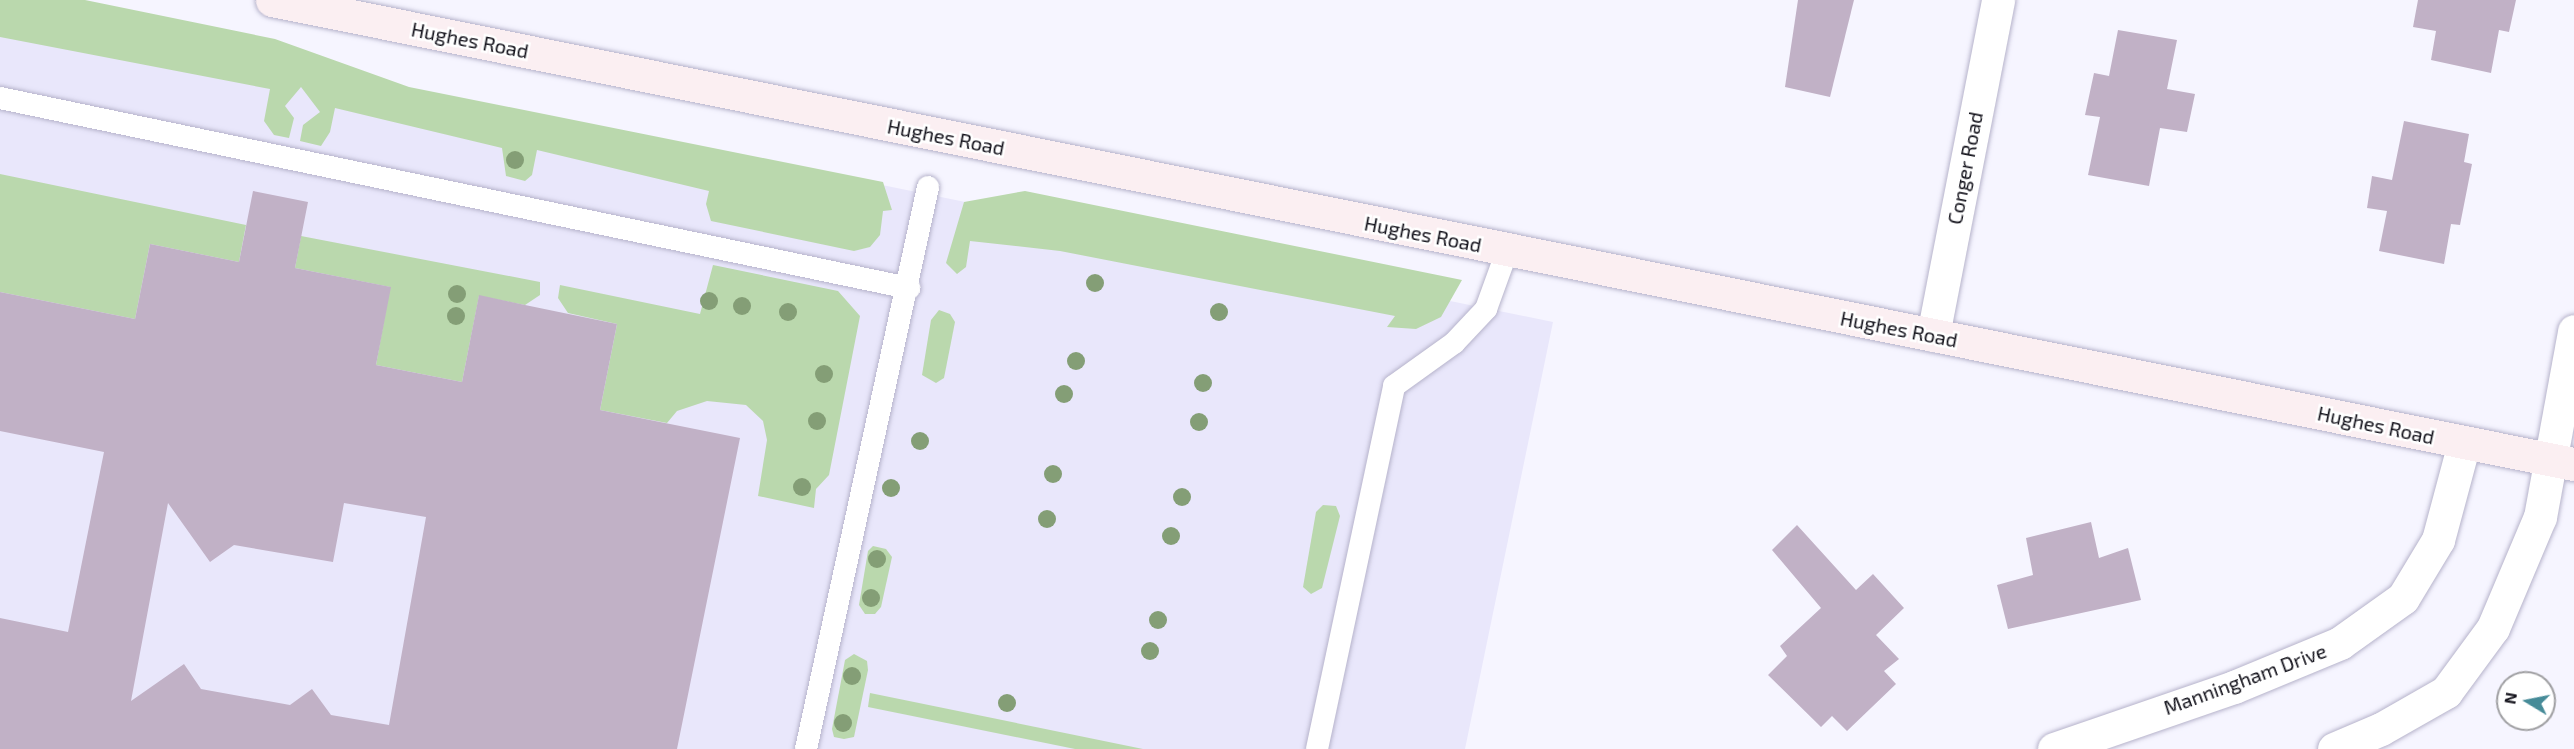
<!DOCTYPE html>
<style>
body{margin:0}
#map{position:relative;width:2574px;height:749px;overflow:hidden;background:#f6f5ff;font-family:"Exo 2",sans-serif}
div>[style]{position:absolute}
.built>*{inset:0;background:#e9e7fb}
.green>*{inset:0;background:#bad8ad}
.building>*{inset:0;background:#c1b1c6}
.roads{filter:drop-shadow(0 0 2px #b6b3cb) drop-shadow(0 0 2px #b6b3cb)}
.lane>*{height:22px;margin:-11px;padding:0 11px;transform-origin:11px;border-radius:11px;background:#fff}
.street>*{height:33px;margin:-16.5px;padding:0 16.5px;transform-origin:16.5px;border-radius:16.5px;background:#fff}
.secondary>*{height:33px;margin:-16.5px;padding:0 16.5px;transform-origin:16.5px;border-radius:16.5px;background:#fbeff2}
.trees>*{width:18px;height:18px;margin:-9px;border-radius:50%;background:#849e76}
span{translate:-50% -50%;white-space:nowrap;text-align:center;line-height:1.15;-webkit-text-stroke:5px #fff;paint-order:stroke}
.street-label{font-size:20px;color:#12111a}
.north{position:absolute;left:2496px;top:671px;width:60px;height:60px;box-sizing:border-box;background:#fff;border:2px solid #a0a0a3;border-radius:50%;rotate:280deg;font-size:16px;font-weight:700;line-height:24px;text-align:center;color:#12111a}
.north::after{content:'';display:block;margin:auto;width:21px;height:27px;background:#468b98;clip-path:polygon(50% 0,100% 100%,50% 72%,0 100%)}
</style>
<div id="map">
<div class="built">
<div style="clip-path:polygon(0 5px,1553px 322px,1465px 749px,0 749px)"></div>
</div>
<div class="green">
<div style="clip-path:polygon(0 0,85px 0,275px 39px,409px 87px,883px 182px,892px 210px,883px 211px,880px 235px,870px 247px,854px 251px,711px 221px,706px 204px,709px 191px,537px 150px,532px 175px,525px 181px,506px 176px,502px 148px,335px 108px,330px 132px,321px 146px,300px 141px,303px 125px,320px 112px,301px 87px,285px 106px,294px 118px,289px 138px,274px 135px,264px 121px,270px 89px,0 37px)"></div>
<div style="clip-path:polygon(0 174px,246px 225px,239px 262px,150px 244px,135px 319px,0 292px)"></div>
<div style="clip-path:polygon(1025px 191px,1462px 280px,1441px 317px,1416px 329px,1387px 327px,1395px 316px,1060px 251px,970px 241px,966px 267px,957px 274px,946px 263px,964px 202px)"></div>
<div style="clip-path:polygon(301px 236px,540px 282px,540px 295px,525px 305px,479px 296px,462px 382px,376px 365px,390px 287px,295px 268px)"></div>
<div style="clip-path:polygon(713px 265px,838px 291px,860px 316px,829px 475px,816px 489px,814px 508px,758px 496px,767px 440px,763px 421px,746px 405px,707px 401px,677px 411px,667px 423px,600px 410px,617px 324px,568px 313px,558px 298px,560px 285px,700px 314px)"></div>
<div style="clip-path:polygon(939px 310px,950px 314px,955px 322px,944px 378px,936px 383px,922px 375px,931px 320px)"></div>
<div style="clip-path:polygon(1323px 505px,1336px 506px,1340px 516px,1322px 588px,1311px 594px,1303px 587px,1316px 512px)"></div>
<div style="clip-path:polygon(873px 546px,886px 549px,892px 557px,881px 607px,875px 614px,865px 614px,859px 605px,868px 551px)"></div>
<div style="clip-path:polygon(854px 654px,867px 661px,868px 670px,854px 737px,844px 739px,834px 737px,832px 729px,845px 660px)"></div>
<div style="clip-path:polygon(870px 693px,1143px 749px,1075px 749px,868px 707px)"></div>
</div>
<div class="building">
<div style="clip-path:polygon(1798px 0,1854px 0,1830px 97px,1785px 87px)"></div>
<div style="clip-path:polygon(2418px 0,2516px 0,2509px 32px,2499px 30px,2491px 73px,2431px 60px,2436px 31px,2413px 27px)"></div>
<div style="clip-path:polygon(2118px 30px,2177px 40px,2167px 89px,2195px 94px,2187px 132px,2160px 128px,2149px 186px,2088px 175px,2100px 117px,2085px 115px,2094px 73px,2109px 76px)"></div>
<div style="clip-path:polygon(2404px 121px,2469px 134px,2464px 162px,2472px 164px,2460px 225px,2451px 224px,2444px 264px,2379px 251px,2387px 211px,2367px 208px,2372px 176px,2392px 180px)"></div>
<div style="clip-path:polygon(evenodd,253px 191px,308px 202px,295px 268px,391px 287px,376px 365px,462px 382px,479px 295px,525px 305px,617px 324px,600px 410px,740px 438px,677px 749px,0 749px,0 618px,68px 632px,104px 452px,0 431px,0 292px,135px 319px,150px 244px,239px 262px,253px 191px,168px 503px,210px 562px,234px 545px,333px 562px,344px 503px,426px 517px,389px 725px,331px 715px,312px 689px,290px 705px,201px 689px,184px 664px,131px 701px,168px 503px)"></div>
<div style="clip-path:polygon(2091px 522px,2099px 558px,2128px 548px,2141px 600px,2008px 629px,1997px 585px,2033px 575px,2026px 538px)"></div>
<div style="clip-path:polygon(1797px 525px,1856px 590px,1873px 574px,1904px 608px,1876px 635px,1899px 659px,1884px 671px,1896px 684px,1847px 731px,1832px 716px,1821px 727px,1768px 675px,1787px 656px,1780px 646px,1821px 608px,1772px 550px)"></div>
</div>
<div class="roads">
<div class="lane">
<div style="left:0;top:98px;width:929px;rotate:11.81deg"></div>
<div style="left:806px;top:749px;width:575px;rotate:-77.75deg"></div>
<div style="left:1317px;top:749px;width:371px;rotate:-78deg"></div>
<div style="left:1394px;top:386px;width:74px;rotate:-35.6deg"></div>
<div style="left:1454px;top:343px;width:47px;rotate:-46.7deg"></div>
<div style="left:1486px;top:309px;width:62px;rotate:-70.1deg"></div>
</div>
<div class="street">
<div style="left:1933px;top:335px;width:341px;rotate:-79deg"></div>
<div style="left:2054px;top:749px;width:190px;rotate:-19deg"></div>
<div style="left:2234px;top:687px;width:115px;rotate:-22.5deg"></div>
<div style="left:2340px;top:643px;width:77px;rotate:-35.5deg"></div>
<div style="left:2403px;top:598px;width:68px;rotate:-58.9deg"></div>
<div style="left:2438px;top:540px;width:100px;rotate:-75deg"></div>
<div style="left:2334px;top:749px;width:51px;rotate:-23.1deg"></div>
<div style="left:2381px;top:729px;width:75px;rotate:-29.6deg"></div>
<div style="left:2446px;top:692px;width:79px;rotate:-53.7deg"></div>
<div style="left:2493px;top:628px;width:121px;rotate:-67.1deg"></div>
<div style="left:2540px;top:517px;width:189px;rotate:-79.6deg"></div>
</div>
<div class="secondary">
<div style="left:272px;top:0;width:2348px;rotate:11.4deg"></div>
</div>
</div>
<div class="trees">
<div style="left:515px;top:160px"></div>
<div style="left:1095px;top:283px"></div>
<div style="left:457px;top:294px"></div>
<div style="left:709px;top:301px"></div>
<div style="left:742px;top:306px"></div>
<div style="left:788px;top:312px"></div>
<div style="left:1219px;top:312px"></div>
<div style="left:456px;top:316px"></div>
<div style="left:1076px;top:361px"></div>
<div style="left:824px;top:374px"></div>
<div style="left:1203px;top:383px"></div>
<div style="left:1064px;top:394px"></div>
<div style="left:817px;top:421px"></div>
<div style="left:1199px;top:422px"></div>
<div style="left:920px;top:441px"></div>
<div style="left:1053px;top:474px"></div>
<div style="left:802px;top:487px"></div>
<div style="left:891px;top:488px"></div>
<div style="left:1182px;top:497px"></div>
<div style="left:1047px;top:519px"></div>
<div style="left:1171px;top:536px"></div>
<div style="left:877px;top:559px"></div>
<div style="left:871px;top:598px"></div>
<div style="left:1158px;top:620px"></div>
<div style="left:1150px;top:651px"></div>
<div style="left:852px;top:676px"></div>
<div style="left:1007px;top:703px"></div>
<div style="left:843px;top:723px"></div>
</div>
<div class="street-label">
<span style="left:470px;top:40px;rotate:11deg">Hughes Road</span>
<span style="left:946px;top:137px;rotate:11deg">Hughes Road</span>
<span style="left:1965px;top:168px;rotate:-79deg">Conger Road</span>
<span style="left:1423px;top:234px;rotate:11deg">Hughes Road</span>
<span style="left:1899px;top:329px;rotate:11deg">Hughes Road</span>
<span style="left:2376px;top:425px;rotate:12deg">Hughes Road</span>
<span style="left:2245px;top:679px;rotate:-20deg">Manningham Drive</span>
</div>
<div class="north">N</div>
</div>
